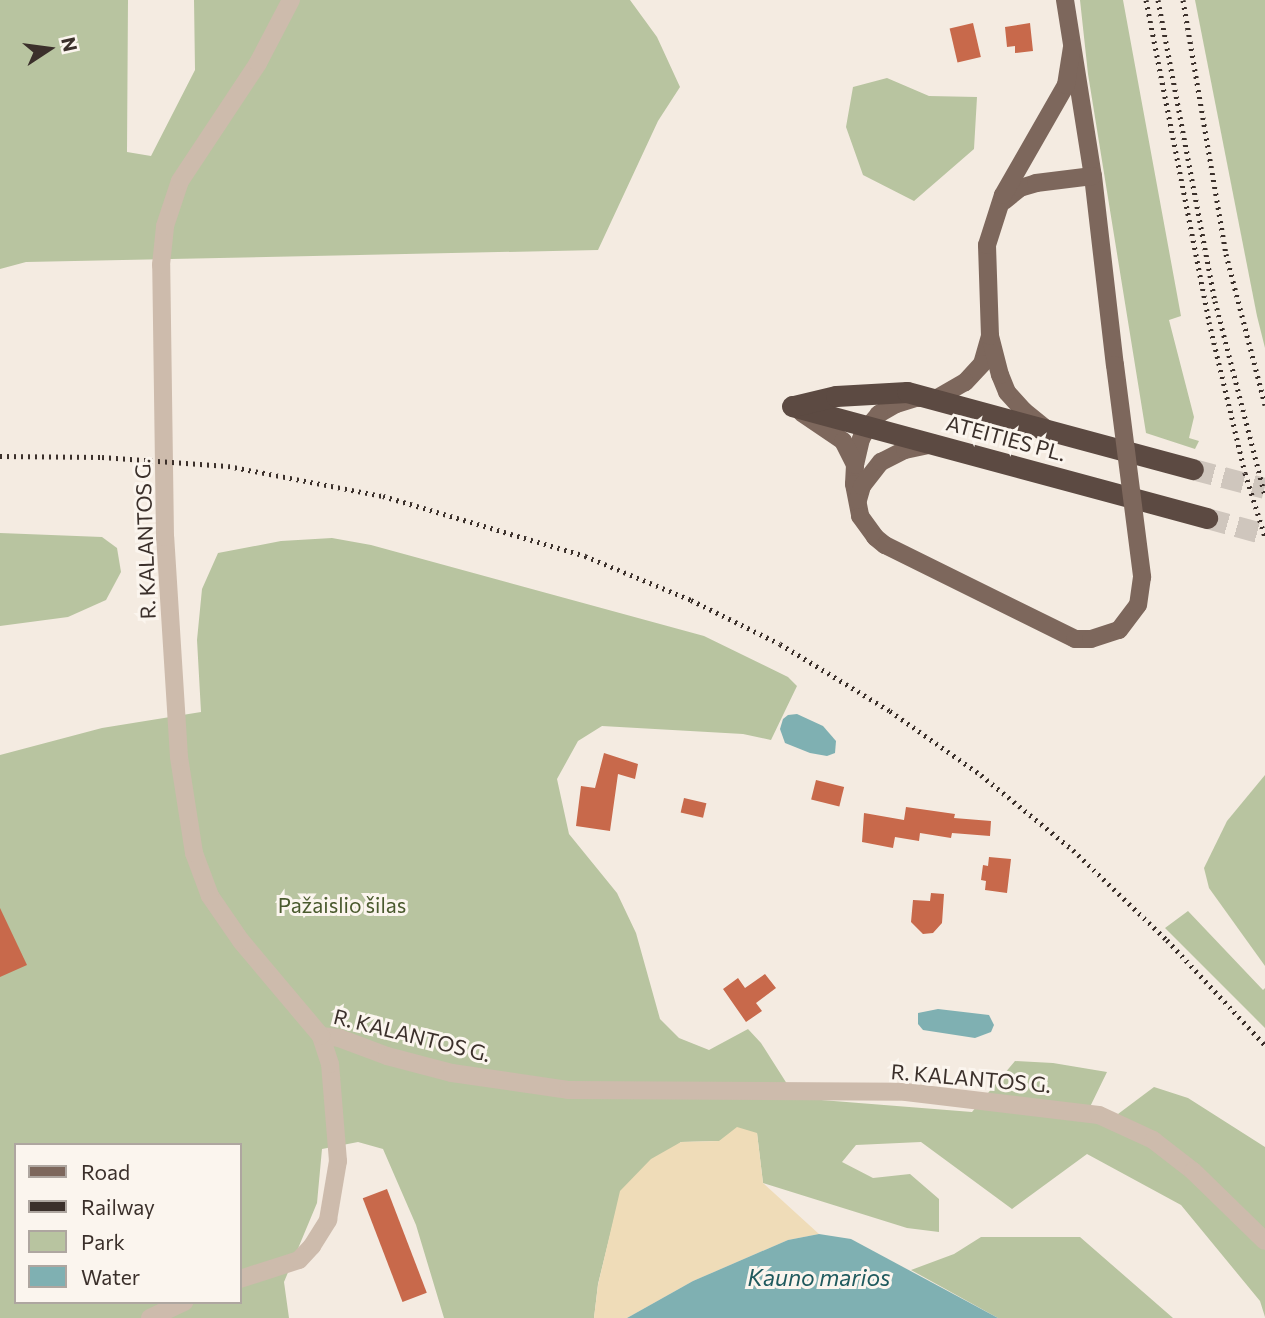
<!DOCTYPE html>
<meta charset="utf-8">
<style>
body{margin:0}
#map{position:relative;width:1265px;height:1318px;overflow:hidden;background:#f4ebe1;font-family:Commissioner,sans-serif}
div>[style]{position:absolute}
.green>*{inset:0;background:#b8c4a0}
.sand>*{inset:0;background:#efdcb8}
.water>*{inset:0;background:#7fb0b2}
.building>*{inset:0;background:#c8694b;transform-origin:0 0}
.highway-tunnel>*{height:21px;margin-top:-10.5px;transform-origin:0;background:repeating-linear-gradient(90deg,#cfc6bd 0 21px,transparent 0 31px)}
.minor>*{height:18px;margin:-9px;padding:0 9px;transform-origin:9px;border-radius:9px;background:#cdbbac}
.major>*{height:18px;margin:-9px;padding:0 9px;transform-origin:9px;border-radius:9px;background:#7d675c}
.highway>*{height:21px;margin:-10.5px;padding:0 10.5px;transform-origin:10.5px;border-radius:10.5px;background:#5c4a42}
.rail>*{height:5px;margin-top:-2.5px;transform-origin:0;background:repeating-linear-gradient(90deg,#3b302b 0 2px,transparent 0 7px)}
.major-bridge>*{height:18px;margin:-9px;padding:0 9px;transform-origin:9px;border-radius:9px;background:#7d675c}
span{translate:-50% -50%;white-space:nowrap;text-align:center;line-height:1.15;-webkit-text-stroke:6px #fbf5ee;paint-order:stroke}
.street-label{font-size:21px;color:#3b302b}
.park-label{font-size:21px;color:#4a5a2e}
.water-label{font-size:23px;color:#1f5a5e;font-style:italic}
.legend{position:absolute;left:14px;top:1143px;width:228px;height:161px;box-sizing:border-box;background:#fbf5ee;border:2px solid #aea6a0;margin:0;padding:9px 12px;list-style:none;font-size:21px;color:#3b302b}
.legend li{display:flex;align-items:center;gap:14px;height:35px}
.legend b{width:35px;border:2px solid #aea6a0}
.north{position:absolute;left:14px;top:14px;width:70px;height:70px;-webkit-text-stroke:5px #fbf5ee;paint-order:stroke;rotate:77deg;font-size:19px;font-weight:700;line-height:28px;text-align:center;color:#3b302b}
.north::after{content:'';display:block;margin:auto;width:24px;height:32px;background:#3b302b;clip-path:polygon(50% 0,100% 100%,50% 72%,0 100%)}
</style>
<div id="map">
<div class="green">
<div style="clip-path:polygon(0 0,128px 0,127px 152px,151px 156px,195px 70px,194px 0,630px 0,657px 37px,680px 87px,658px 121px,598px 250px,26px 262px,0 269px)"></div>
<div style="clip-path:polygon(1080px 0,1123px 0,1181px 316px,1169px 320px,1194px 417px,1189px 438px,1199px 441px,1195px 449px,1146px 433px,1088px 74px)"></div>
<div style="clip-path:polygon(1195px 0,1265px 0,1265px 348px,1257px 316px)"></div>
<div style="clip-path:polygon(887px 78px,929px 96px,977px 97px,974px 149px,914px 201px,863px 175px,846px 127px,853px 87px)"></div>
<div style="clip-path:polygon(0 533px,102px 537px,117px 548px,121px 572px,106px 600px,68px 617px,0 626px)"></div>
<div style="clip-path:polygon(evenodd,332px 538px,371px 545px,704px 636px,788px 677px,797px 686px,771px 740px,743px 734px,602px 726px,578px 741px,557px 779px,569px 834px,617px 893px,636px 933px,660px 1019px,679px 1038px,709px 1050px,748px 1029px,761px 1043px,796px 1098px,972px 1112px,1015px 1061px,1053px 1063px,1107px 1072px,1088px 1111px,1106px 1123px,1154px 1087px,1188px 1098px,1265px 1147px,1265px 1317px,1260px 1301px,1181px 1205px,1087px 1154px,1012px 1209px,921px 1142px,856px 1145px,842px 1162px,873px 1178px,910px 1174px,939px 1199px,939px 1232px,907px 1228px,763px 1183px,757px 1133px,719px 1141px,681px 1142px,621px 1191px,598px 1284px,594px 1318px,444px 1318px,416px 1225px,383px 1149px,358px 1142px,322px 1149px,317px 1203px,284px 1282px,289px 1318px,0 1318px,0 755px,102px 728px,201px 712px,197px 640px,202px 589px,218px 553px,281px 541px,332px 538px,16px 1145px,240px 1145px,240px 1302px,16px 1302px,16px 1145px)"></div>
<div style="clip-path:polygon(1265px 775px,1265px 966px,1209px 888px,1204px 868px,1227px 821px)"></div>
<div style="clip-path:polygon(1188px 911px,1263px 990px,1265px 988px,1265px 1028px,1165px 928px)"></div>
<div style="clip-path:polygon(981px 1237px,1080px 1237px,1173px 1318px,998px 1318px,911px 1270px,954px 1254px)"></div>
</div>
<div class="sand">
<div style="clip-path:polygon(737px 1127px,757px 1133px,763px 1183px,819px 1234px,788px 1240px,693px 1281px,627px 1318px,594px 1318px,598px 1285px,620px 1191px,651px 1159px,681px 1142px,719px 1141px)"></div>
</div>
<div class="water">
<div style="clip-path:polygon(797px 714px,823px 726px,836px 741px,835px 753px,827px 756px,810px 753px,785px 743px,780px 729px,783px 719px,788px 715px)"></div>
<div style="clip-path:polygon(938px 1009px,989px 1015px,994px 1025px,991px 1032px,975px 1038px,923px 1030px,918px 1024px,918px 1013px)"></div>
<div style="clip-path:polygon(819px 1234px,851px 1239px,998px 1318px,627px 1318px,693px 1281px,788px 1240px)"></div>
</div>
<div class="building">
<div style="left:973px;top:23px;width:35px;height:24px;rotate:77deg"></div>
<div style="clip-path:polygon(1030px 23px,1033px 51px,1015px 53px,1015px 46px,1007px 47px,1005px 27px)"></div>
<div style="clip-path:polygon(604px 753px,638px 764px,635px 779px,618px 774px,610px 831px,576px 826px,581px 786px,595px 788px)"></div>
<div style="left:816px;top:780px;width:29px;height:20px;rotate:14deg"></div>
<div style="left:684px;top:798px;width:23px;height:15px;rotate:13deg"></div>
<div style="clip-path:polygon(906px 807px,955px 814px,954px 818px,991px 821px,990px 836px,952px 833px,951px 838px,920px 833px,919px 841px,895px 837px,893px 848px,862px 842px,864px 813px,904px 820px)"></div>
<div style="clip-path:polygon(989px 857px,1011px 859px,1007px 893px,985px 890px,986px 881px,981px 880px,983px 865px,988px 866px)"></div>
<div style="clip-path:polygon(931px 893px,944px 894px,942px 923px,933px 933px,923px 934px,911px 922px,913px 900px,930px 901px)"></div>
<div style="clip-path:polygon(0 908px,27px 965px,0 977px)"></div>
<div style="clip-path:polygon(765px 974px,776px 988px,756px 1003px,762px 1011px,746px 1022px,723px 989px,738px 978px,745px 988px)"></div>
<div style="left:387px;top:1189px;width:111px;height:26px;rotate:69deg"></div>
</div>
<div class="highway-tunnel">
<div style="left:1193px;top:469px;width:74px;rotate:14.8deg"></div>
<div style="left:1207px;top:518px;width:60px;rotate:15.4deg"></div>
</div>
<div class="minor">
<div style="left:321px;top:1036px;width:18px;rotate:6deg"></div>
<div style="left:339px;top:1038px;width:51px;rotate:20.6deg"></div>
<div style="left:387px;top:1056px;width:67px;rotate:14.7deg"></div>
<div style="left:452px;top:1073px;width:117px;rotate:8.3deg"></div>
<div style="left:568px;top:1090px;width:338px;rotate:0.3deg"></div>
<div style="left:906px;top:1092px;width:194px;rotate:6.8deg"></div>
<div style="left:1099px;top:1115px;width:60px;rotate:24.8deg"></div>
<div style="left:1153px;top:1140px;width:51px;rotate:37.8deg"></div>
<div style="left:1193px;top:1171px;width:100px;rotate:44.2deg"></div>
<div style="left:240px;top:1279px;width:62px;rotate:-17.9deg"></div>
<div style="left:299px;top:1260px;width:19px;rotate:-47deg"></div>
<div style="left:312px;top:1246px;width:31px;rotate:-58deg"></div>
<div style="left:328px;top:1220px;width:60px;rotate:-80.4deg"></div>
<div style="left:338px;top:1161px;width:97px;rotate:-94.7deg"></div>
<div style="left:330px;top:1064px;width:29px;rotate:-108deg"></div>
<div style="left:321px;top:1036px;width:124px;rotate:-130.1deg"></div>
<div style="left:241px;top:941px;width:55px;rotate:-124.6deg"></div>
<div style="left:210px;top:896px;width:46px;rotate:-110.4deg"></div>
<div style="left:194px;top:853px;width:97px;rotate:-98.9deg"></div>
<div style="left:179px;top:757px;width:220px;rotate:-93.6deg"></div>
<div style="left:165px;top:537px;width:272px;rotate:-90.8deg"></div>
<div style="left:161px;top:265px;width:39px;rotate:-84deg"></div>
<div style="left:165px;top:226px;width:47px;rotate:-71.6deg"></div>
<div style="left:180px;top:181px;width:141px;rotate:-56.5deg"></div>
<div style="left:258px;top:63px;width:71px;rotate:-62.4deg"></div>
<div style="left:150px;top:1318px;width:38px;rotate:-25deg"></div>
</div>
<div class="major">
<div style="left:1065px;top:0;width:178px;rotate:81deg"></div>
<div style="left:1093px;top:176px;width:190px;rotate:83.4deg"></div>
<div style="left:1004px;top:201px;width:21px;rotate:-39deg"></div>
<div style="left:1020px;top:188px;width:17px;rotate:-17deg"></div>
<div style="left:1036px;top:183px;width:57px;rotate:-7deg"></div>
<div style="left:990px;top:336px;width:29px;rotate:106deg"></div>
<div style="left:982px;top:364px;width:25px;rotate:133deg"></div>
<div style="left:965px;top:382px;width:32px;rotate:150deg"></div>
<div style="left:937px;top:398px;width:21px;rotate:180deg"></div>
<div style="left:916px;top:398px;width:21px;rotate:163deg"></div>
<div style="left:896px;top:404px;width:20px;rotate:150deg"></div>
<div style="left:879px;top:414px;width:17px;rotate:130deg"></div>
<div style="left:868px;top:427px;width:14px;rotate:120deg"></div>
<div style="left:861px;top:439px;width:27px;rotate:103deg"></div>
<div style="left:855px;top:465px;width:19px;rotate:93deg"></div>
<div style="left:854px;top:484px;width:33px;rotate:79deg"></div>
<div style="left:860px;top:516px;width:26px;rotate:54deg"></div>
<div style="left:875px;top:537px;width:13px;rotate:39deg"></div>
<div style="left:885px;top:545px;width:212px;rotate:26.3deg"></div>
<div style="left:1075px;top:639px;width:16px"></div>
<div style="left:1091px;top:639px;width:29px;rotate:-18deg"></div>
<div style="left:1119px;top:630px;width:31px;rotate:-53deg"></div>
<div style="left:802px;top:413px;width:50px;rotate:34.3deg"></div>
<div style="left:843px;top:441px;width:27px;rotate:63deg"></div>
<div style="left:1045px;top:428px;width:27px;rotate:-141deg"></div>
<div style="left:1024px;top:411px;width:25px;rotate:-132deg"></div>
<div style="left:1007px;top:392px;width:18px;rotate:-112deg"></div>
<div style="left:1000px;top:375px;width:40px;rotate:-104.4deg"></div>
<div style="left:990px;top:336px;width:91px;rotate:-91.9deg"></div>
<div style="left:987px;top:245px;width:52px;rotate:-72.3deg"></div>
<div style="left:1003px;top:195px;width:127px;rotate:-60.2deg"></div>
<div style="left:1066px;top:85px;width:37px;rotate:-81deg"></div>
<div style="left:858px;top:500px;width:15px;rotate:-74deg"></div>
<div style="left:862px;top:486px;width:31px;rotate:-52deg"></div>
<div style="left:881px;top:462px;width:27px;rotate:-27deg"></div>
<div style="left:905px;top:450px;width:30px;rotate:-12deg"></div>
</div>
<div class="highway">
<div style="left:792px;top:406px;width:430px;rotate:15.1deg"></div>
<div style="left:794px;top:406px;width:43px;rotate:-13.4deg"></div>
<div style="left:836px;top:396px;width:71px;rotate:-3.2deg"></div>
<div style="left:907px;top:392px;width:296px;rotate:15.1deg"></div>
</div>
<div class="rail">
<div style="left:1146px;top:0;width:328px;rotate:78.9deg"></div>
<div style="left:1209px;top:322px;width:155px;rotate:76.6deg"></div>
<div style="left:1245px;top:473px;width:67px;rotate:72.6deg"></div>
<div style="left:1158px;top:0;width:306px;rotate:79.3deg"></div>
<div style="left:1215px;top:301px;width:201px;rotate:75.6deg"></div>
<div style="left:1183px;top:0;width:258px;rotate:80.4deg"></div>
<div style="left:1226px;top:254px;width:156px;rotate:75.5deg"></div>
<div style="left:0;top:456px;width:102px;rotate:0.6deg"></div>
<div style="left:102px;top:457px;width:126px;rotate:4.1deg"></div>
<div style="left:228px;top:466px;width:158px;rotate:11deg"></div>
<div style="left:383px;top:496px;width:211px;rotate:16.5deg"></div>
<div style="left:585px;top:556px;width:115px;rotate:22.5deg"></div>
<div style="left:691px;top:600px;width:99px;rotate:26.3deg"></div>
<div style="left:780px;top:644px;width:129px;rotate:31.3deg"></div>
<div style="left:890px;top:711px;width:111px;rotate:35.1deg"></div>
<div style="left:981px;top:775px;width:119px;rotate:39.2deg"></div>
<div style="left:1073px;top:850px;width:130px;rotate:43.8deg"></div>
<div style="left:1167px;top:940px;width:144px;rotate:47deg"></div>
</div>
<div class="major-bridge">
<div style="left:1115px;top:365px;width:214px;rotate:82.7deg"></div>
<div style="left:1142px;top:577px;width:28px;rotate:98deg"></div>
</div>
<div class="street-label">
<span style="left:1006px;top:438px;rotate:15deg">ATEITIES PL.</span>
<span style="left:145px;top:539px;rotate:-92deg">R. KALANTOS G.</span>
<span style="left:412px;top:1035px;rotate:14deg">R. KALANTOS G.</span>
<span style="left:971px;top:1078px;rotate:5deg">R. KALANTOS G.</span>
</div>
<div class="park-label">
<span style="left:342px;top:905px">Pažaislio šilas</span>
</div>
<div class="water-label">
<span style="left:819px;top:1277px">Kauno marios</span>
</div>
<ul class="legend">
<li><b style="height:9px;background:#7d675c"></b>Road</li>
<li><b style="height:9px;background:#3b302b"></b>Railway</li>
<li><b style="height:19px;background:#b8c4a0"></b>Park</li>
<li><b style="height:19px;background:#7fb0b2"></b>Water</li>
</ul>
<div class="north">N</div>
</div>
